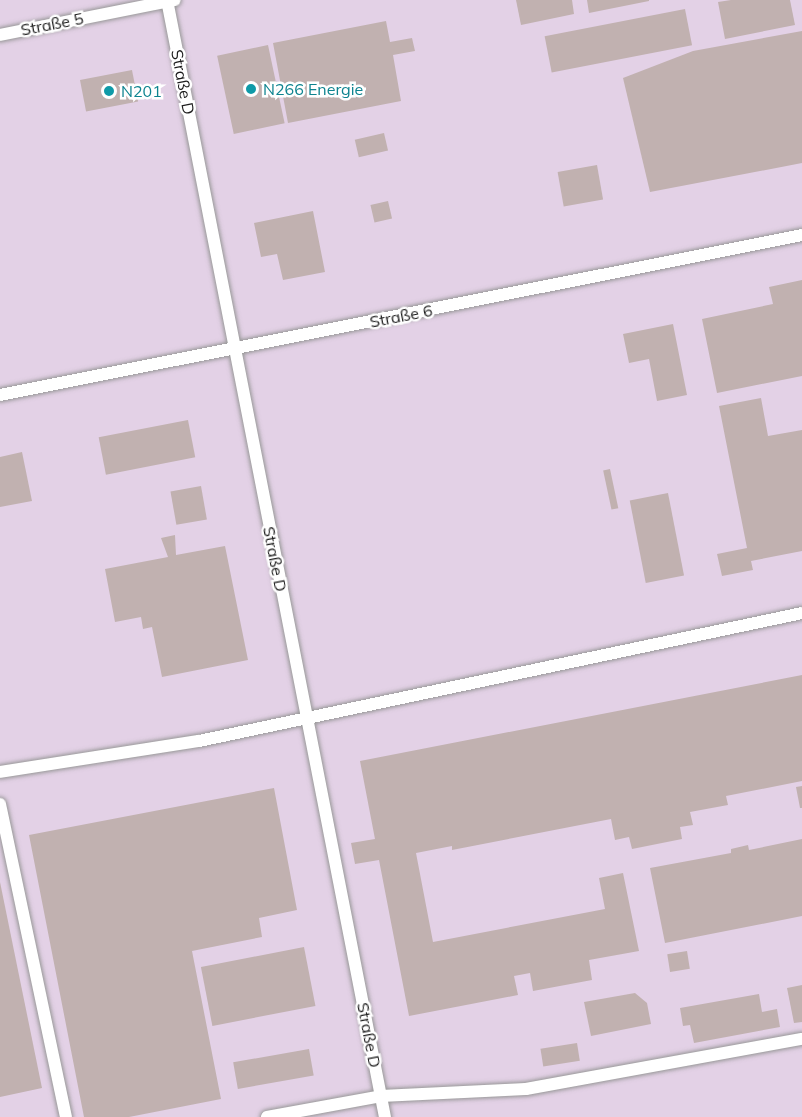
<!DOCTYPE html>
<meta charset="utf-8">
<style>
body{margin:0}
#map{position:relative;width:802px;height:1117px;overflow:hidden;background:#ece4e0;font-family:Mulish,sans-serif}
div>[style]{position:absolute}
.industrial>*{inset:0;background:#e3d1e6;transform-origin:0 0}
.building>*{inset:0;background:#c1b1b0;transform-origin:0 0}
.roads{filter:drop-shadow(0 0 2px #989898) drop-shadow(0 0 2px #989898)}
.service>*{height:12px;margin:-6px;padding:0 6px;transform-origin:6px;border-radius:6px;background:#fff}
.dots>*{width:16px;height:16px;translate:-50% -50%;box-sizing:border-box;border:3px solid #fff;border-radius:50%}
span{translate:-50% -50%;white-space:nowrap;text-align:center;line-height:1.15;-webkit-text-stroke:5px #fff;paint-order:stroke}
.street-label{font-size:16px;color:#1b1b1b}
.culture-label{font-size:16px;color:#0d838f}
.left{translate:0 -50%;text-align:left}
</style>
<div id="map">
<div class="industrial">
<div style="left:0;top:0;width:802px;height:1117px"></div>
</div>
<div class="building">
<div style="clip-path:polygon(516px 0,572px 0,574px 14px,521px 25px)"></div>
<div style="clip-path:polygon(587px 0,649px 0,649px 1px,589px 13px)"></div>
<div style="clip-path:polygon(731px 0,790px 0,795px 25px,725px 39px,718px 2px)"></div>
<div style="left:685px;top:9px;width:37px;height:143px;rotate:79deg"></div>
<div style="clip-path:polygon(386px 21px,390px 42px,412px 38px,415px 51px,393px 55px,401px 101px,288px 123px,273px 43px)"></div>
<div style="clip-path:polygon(802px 31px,802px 163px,650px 192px,623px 78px,693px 51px)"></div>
<div style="left:268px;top:45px;width:80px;height:52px;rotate:78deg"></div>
<div style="left:132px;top:70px;width:32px;height:53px;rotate:79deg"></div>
<div style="left:384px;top:133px;width:18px;height:30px;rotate:77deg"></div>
<div style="left:597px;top:165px;width:35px;height:40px;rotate:80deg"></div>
<div style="left:388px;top:201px;width:18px;height:18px;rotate:77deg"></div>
<div style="clip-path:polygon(313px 211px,325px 272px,283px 280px,277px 254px,261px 257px,254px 223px)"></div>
<div style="clip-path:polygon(802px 280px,802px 376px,717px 393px,702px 319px,773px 304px,769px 287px)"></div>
<div style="clip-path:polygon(673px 324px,687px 395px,657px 401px,649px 359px,629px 363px,623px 334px)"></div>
<div style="clip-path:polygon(761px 398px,768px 436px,802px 430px,802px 551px,751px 561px,753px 570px,722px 576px,717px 554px,747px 548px,719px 406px)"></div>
<div style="left:188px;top:420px;width:38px;height:91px;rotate:79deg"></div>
<div style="clip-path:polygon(22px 452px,32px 501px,0 507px,0 457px)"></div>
<div style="left:610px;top:469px;width:40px;height:7px;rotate:78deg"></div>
<div style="left:201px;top:486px;width:34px;height:31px;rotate:80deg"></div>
<div style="left:668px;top:493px;width:84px;height:39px;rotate:79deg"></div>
<div style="clip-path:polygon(175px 535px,176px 555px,225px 546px,248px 660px,162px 677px,152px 627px,143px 629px,141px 617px,115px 622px,105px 569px,168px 557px,161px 538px)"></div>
<div style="clip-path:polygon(802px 675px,802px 781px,726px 796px,728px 805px,690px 812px,693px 825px,680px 827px,682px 839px,632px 849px,629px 837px,615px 840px,611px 819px,452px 850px,452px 846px,416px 853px,433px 942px,605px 909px,599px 878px,623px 873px,639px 951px,589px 960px,592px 980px,533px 991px,530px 973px,514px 976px,518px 995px,409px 1016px,379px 860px,355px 864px,351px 843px,375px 839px,360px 761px)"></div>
<div style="clip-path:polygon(802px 786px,802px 808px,800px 808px,796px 787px)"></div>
<div style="clip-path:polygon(274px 788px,297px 910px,259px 918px,262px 937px,192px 951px,221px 1099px,129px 1117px,84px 1117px,29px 835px)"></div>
<div style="clip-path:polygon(802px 839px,802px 916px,665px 943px,650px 868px,731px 853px,731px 849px,748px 845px,749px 850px)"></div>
<div style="clip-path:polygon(0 882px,42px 1088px,0 1097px)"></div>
<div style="left:304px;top:947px;width:60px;height:105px;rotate:79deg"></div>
<div style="left:687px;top:951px;width:18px;height:20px;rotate:81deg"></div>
<div style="clip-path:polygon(802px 985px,802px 1022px,794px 1023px,787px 988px)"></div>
<div style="clip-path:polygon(635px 993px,647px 1003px,651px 1024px,591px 1036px,584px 1002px)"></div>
<div style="clip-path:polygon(759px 994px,762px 1012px,777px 1009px,780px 1027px,694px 1043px,690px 1025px,683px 1026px,680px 1008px)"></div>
<div style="left:577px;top:1043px;width:18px;height:37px;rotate:81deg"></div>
<div style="left:309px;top:1049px;width:27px;height:77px;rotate:80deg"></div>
</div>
<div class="roads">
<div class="service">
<div style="left:167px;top:0;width:1138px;rotate:78.96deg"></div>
<div style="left:0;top:35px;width:178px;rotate:-11.3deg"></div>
<div style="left:0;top:395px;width:818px;rotate:-11.28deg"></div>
<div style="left:0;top:772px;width:201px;rotate:-8.9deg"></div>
<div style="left:199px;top:741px;width:616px;rotate:-11.98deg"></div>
<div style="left:0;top:804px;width:320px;rotate:78.1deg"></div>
<div style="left:267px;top:1117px;width:116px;rotate:-10.4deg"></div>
<div style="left:381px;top:1096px;width:145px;rotate:-2.8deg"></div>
<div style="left:526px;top:1089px;width:280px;rotate:-10.3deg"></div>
</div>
</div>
<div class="dots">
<div style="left:251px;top:89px;background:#0f9aa8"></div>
<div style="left:109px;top:91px;background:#0f9aa8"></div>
</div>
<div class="street-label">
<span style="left:52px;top:24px;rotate:-11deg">Straße 5</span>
<span style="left:183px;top:82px;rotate:79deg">Straße D</span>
<span style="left:401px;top:316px;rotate:-11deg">Straße 6</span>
<span style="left:275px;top:559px;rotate:79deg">Straße D</span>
<span style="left:369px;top:1035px;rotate:79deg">Straße D</span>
</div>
<div class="culture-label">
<span class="left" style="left:263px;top:89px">N266 Energie</span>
<span class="left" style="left:121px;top:91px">N201</span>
</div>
</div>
